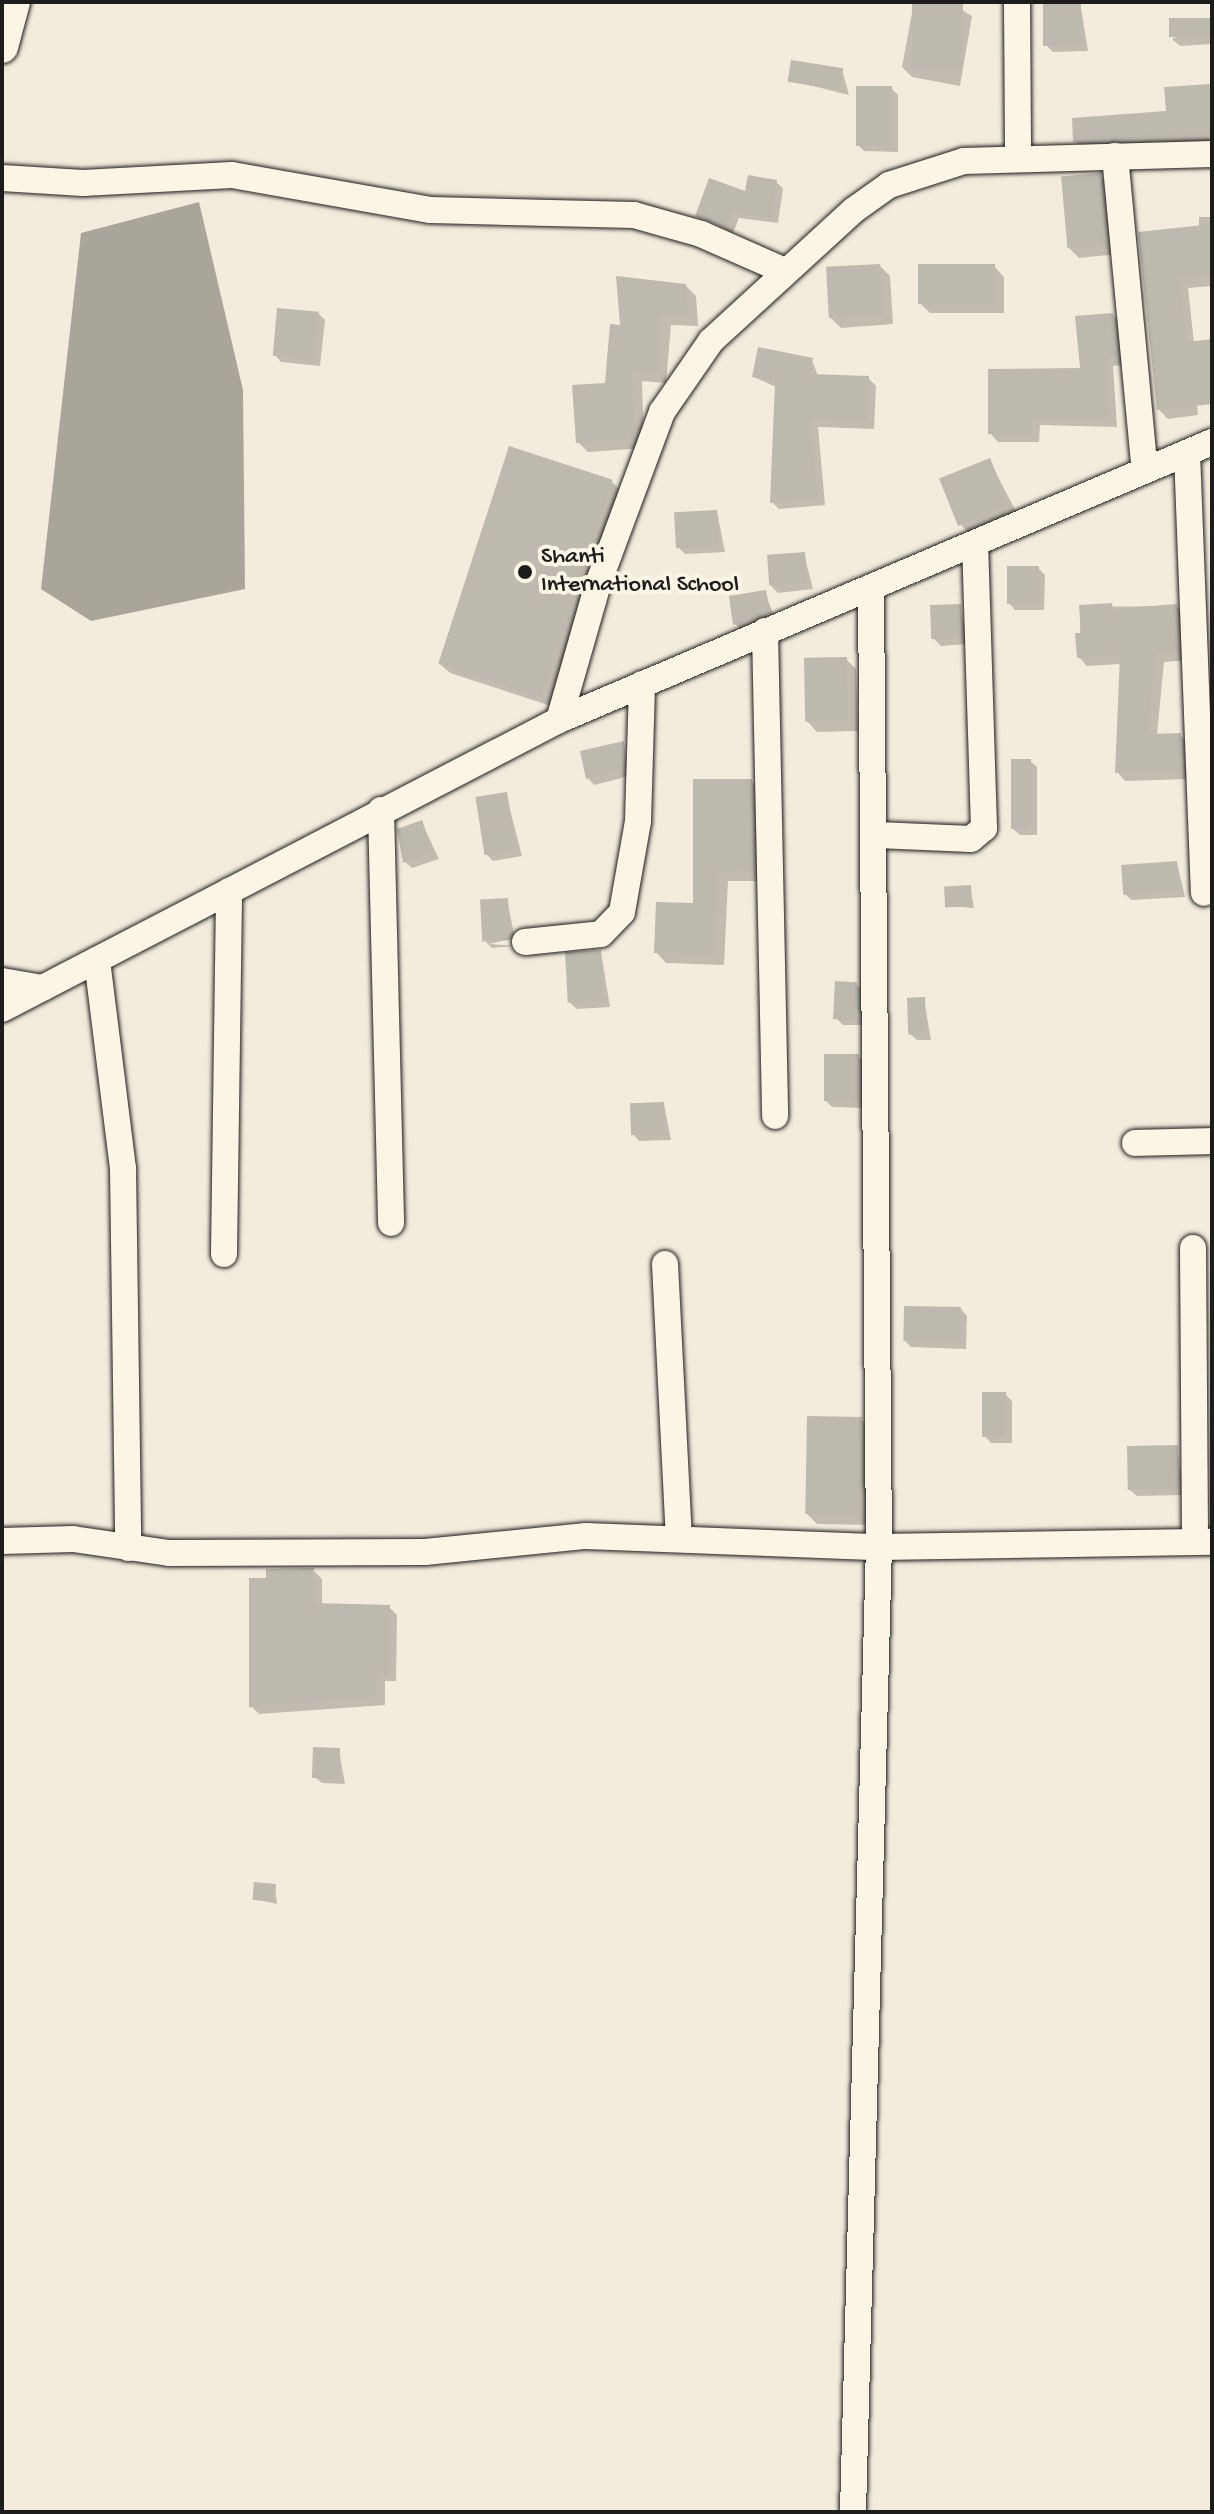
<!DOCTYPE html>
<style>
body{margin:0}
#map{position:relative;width:1214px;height:2514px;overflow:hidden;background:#f3ecdd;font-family:"Gochi Hand",sans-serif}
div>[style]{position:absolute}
.water>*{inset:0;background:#aaa59b}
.shadow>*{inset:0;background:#0003}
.building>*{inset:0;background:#beb9ae;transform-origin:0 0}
.roads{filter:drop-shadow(0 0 2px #1c1c1c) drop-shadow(0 0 2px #1c1c1c)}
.minor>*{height:26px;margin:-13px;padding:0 13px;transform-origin:13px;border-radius:13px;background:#fcf5e5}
.major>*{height:32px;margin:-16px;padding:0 16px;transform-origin:16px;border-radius:16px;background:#fcf5e5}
.dots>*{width:22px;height:22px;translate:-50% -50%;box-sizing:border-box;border:4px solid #fcf5e5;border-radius:50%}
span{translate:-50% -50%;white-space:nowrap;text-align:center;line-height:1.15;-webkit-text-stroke:8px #fcf5e5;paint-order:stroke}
.poi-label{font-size:24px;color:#1c1c1c}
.left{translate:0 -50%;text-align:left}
.frame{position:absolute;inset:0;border:4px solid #1c1c1c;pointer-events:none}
</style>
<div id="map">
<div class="water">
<div style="clip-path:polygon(199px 202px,243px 390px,245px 589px,91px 621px,41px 589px,81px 233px)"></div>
</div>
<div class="shadow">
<div style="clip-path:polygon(914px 2px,948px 2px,972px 16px,960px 86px,912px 77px,902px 67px)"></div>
<div style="clip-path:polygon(1080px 2px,1088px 51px,1053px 52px,1046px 45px)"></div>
<div style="clip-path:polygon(1212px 20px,1212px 44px,1180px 46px,1172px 39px)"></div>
<div style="clip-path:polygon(842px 70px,849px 95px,793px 81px)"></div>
<div style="clip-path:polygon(1210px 86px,1212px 141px,1083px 149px,1075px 141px,1168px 113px)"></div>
<div style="clip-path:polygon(891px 88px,898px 95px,898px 152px,864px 151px,858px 145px)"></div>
<div style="clip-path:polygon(1100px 175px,1110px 186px,1117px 254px,1079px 258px,1069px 248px)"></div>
<div style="clip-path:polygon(776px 182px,783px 188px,778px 223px,739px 218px,733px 233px,698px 215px)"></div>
<div style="clip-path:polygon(1199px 217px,1212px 217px,1212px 286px,1188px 288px,1194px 343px,1212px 341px,1212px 402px,1197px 404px,1198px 415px,1168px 419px,1159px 410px,1140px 234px,1199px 228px)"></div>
<div style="clip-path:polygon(880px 266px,890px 276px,893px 324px,841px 328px,830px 317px)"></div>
<div style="clip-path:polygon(994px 266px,1004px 277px,1004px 313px,930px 313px,920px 303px)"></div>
<div style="clip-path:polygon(686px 286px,696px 296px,698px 326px,671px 325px,666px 383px,642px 381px,644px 448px,588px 452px,578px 442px,607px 384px,622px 327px)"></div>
<div style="clip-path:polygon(318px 313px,325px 320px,320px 366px,281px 362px,275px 355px)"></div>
<div style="clip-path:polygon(1112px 315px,1121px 323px,1124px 365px,1113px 366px,1117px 427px,1040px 425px,1039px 442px,998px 442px,990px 433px,1082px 370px)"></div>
<div style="clip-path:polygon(812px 360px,818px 376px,868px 378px,876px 386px,874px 429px,818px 427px,825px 505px,779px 509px,772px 502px,776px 387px,754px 377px)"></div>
<div style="clip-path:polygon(989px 460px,1018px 515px,971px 535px,961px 525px)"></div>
<div style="clip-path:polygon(612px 482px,622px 492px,551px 706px,450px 673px,439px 663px)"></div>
<div style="clip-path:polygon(717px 512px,725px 552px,685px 554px,678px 547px)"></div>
<div style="clip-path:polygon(804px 554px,813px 589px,778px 593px,771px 586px)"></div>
<div style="clip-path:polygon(1038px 568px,1045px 575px,1044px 610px,1015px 610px,1009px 603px)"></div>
<div style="clip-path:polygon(765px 592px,775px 619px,742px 630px,735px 624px)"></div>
<div style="clip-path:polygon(960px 606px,968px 644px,941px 646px,934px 639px)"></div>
<div style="clip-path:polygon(1176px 606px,1185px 615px,1187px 660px,1164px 662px,1157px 735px,1180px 735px,1189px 744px,1189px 779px,1125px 781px,1117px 772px,1121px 664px,1087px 666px,1079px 657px,1081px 607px)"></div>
<div style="clip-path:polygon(846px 659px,856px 669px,858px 731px,817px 732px,807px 721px)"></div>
<div style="clip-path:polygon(624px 743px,629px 776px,594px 785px,588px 778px)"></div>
<div style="clip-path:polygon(1030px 761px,1037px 767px,1037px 835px,1020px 835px,1013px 829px)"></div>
<div style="clip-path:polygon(751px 781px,762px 792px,763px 881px,728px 881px,724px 965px,666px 963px,656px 952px,695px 905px)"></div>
<div style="clip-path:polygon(506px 794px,522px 856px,493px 861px,486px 854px)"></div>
<div style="clip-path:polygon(422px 823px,439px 859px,412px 868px,405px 862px)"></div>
<div style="clip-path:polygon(1177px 863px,1185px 897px,1131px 900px,1124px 893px)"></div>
<div style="clip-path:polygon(970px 887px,974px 908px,947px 906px)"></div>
<div style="clip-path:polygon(507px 900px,515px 938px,489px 944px,515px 946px,492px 948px,486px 942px)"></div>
<div style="clip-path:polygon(601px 952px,610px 1007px,577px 1009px,570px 1003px)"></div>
<div style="clip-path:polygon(856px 984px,863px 990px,862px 1025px,843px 1025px,837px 1019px)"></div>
<div style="clip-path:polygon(924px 999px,931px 1040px,917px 1040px,910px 1034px)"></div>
<div style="clip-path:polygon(858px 1056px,865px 1063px,865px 1108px,832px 1107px,826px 1101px)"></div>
<div style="clip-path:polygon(664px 1104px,671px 1140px,639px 1141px,633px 1134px)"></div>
<div style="clip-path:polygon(961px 1309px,967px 1316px,966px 1349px,911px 1347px,905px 1341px)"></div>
<div style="clip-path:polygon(1005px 1394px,1012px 1401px,1012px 1443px,991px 1443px,985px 1436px)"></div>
<div style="clip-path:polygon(861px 1419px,871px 1430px,872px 1525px,817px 1524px,806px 1513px)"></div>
<div style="clip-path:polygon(1177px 1447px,1184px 1495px,1137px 1496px,1130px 1490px)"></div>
<div style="clip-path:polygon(313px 1570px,322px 1579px,322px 1605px,389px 1607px,397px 1615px,396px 1681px,385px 1681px,385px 1705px,259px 1714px,251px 1706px,268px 1580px)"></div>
<div style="clip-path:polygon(339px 1750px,345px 1784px,322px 1783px,315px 1777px)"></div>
<div style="clip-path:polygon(275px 1886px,277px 1904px,255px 1899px)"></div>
</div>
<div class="building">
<div style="left:912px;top:2px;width:51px;height:67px"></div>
<div style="left:1043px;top:2px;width:38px;height:44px"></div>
<div style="left:1212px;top:18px;width:19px;height:43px;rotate:90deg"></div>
<div style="left:791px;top:60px;width:53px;height:22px;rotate:9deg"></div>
<div style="clip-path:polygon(1211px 84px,1212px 134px,1073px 142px,1072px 118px,1166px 111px,1164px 87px)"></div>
<div style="left:856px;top:86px;width:36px;height:60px"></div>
<div style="left:1101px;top:173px;width:72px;height:40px;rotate:85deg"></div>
<div style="clip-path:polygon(748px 175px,777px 180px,772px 218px,732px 212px,726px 228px,695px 216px,709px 178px,745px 191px)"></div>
<div style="clip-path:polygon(1212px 224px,1212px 275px,1180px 279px,1187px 342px,1212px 339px,1212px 404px,1157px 410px,1138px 232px)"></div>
<div style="left:880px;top:264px;width:51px;height:54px;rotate:87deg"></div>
<div style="left:918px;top:264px;width:77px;height:40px"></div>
<div style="clip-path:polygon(616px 276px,686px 284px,689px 317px,661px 315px,656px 374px,632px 372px,635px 439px,576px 443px,572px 385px,605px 383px,610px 324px,620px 325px)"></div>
<div style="left:277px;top:308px;width:42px;height:48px;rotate:5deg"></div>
<div style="clip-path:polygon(1113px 313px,1117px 357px,1106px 358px,1109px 419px,1032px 418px,1032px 435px,988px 434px,988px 369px,1080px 368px,1075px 316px)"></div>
<div style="clip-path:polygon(758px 347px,813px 358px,810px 374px,869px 376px,867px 422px,811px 420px,818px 498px,770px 503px,775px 382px,752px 377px)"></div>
<div style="left:509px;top:446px;width:109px;height:229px;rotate:18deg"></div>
<div style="left:990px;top:458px;width:51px;height:55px;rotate:68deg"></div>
<div style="left:717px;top:510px;width:36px;height:43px;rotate:87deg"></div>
<div style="left:805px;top:552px;width:31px;height:38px;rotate:86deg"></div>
<div style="left:1007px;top:566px;width:32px;height:38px"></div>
<div style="clip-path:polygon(766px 590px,770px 613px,733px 625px,729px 596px)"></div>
<div style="clip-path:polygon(1112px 603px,1113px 609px,1177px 604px,1179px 652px,1155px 654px,1148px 734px,1181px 733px,1181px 771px,1115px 773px,1120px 655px,1077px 658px,1075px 633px,1081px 633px,1079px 605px)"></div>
<div style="left:961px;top:604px;width:34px;height:31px;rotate:88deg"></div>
<div style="left:847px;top:657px;width:64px;height:43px;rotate:89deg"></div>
<div style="clip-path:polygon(624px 741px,623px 770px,586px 779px,580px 751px)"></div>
<div style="left:1011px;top:759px;width:20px;height:70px"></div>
<div style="clip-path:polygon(693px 779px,752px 779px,754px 871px,718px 872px,715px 955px,654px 953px,656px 902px,693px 903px)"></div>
<div style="left:507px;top:792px;width:59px;height:32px;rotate:81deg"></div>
<div style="clip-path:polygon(422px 820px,433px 852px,403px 863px,397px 829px)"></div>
<div style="left:1177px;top:861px;width:30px;height:56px;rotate:86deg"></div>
<div style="left:971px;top:885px;width:21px;height:27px;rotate:87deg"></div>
<div style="left:508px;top:898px;width:42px;height:28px;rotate:87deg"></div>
<div style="left:601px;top:950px;width:51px;height:36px;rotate:87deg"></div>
<div style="left:835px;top:981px;width:22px;height:38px;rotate:3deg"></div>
<div style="left:925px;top:997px;width:37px;height:18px;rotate:88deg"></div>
<div style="left:824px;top:1054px;width:35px;height:47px"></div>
<div style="left:664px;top:1102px;width:32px;height:34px;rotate:88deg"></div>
<div style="left:904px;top:1306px;width:57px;height:35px;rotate:1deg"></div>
<div style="left:1006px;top:1392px;width:45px;height:24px;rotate:90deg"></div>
<div style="left:807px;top:1416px;width:55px;height:98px;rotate:1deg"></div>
<div style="left:1178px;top:1445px;width:44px;height:51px;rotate:89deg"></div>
<div style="clip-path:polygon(314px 1568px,315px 1603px,390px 1605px,389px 1674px,377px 1674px,377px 1697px,249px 1707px,249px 1578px,266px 1578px,266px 1569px)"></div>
<div style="left:313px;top:1747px;width:27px;height:31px;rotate:2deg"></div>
<div style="left:254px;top:1882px;width:22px;height:18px;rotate:5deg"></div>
</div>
<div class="roads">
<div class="minor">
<div style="left:1017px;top:2px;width:155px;rotate:89.6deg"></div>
<div style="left:1115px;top:156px;width:316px;rotate:84.6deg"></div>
<div style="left:2px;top:178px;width:81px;rotate:3.5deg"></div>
<div style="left:83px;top:183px;width:149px;rotate:-3.1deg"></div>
<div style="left:232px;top:175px;width:202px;rotate:10deg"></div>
<div style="left:431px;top:210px;width:203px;rotate:1.4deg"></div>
<div style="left:634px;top:215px;width:70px;rotate:15.8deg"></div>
<div style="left:701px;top:234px;width:92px;rotate:23.8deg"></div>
<div style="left:1187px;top:453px;width:440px;rotate:87.8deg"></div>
<div style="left:765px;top:631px;width:485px;rotate:88.8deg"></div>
<div style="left:559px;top:720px;width:141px;rotate:-74deg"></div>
<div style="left:598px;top:584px;width:184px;rotate:-69.6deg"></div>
<div style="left:662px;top:412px;width:86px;rotate:-55.4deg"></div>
<div style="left:711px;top:341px;width:194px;rotate:-42.5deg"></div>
<div style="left:854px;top:210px;width:43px;rotate:-35.5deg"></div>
<div style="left:889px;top:185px;width:79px;rotate:-17.7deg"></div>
<div style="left:964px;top:161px;width:248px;rotate:-1.6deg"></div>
<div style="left:381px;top:810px;width:413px;rotate:88.6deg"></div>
<div style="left:877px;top:835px;width:94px;rotate:2.4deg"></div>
<div style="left:971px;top:839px;width:17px;rotate:-40deg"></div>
<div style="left:984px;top:828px;width:284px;rotate:-91.8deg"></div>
<div style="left:525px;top:942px;width:76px;rotate:-6deg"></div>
<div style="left:601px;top:934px;width:30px;rotate:-46deg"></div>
<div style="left:622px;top:912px;width:92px;rotate:-80deg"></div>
<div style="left:638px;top:821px;width:137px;rotate:-88.3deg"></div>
<div style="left:97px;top:960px;width:210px;rotate:82.9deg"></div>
<div style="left:123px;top:1168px;width:380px;rotate:89.2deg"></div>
<div style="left:2px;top:981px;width:41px;rotate:9.9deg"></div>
<div style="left:2px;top:1009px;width:628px;rotate:-27.42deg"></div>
<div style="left:559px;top:720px;width:710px;rotate:-23.06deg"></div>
<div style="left:1135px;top:1143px;width:77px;rotate:-1.5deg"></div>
<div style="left:1193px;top:1248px;width:294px;rotate:89.6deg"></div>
<div style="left:224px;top:1254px;width:363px;rotate:-89.2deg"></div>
<div style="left:665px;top:1264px;width:274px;rotate:87.1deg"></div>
<div style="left:2px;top:1541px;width:71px;rotate:-1.6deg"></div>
<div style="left:73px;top:1539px;width:97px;rotate:8.3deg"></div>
<div style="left:169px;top:1553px;width:256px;rotate:-0.2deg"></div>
<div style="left:425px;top:1552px;width:162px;rotate:-5.7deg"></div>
<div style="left:586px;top:1536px;width:293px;rotate:2.2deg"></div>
<div style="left:879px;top:1547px;width:333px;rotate:-0.9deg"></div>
<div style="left:853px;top:2512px;width:965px;rotate:-88.46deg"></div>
<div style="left:879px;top:1547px;width:958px;rotate:-90.48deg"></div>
</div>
<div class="major">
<div style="left:2px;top:47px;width:47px;rotate:-75.1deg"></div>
</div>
</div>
<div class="dots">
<div style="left:525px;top:572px;background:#1c1c1c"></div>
</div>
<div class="poi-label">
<span class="left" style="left:541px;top:572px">Shanti<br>International School</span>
</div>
<div class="frame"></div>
</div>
